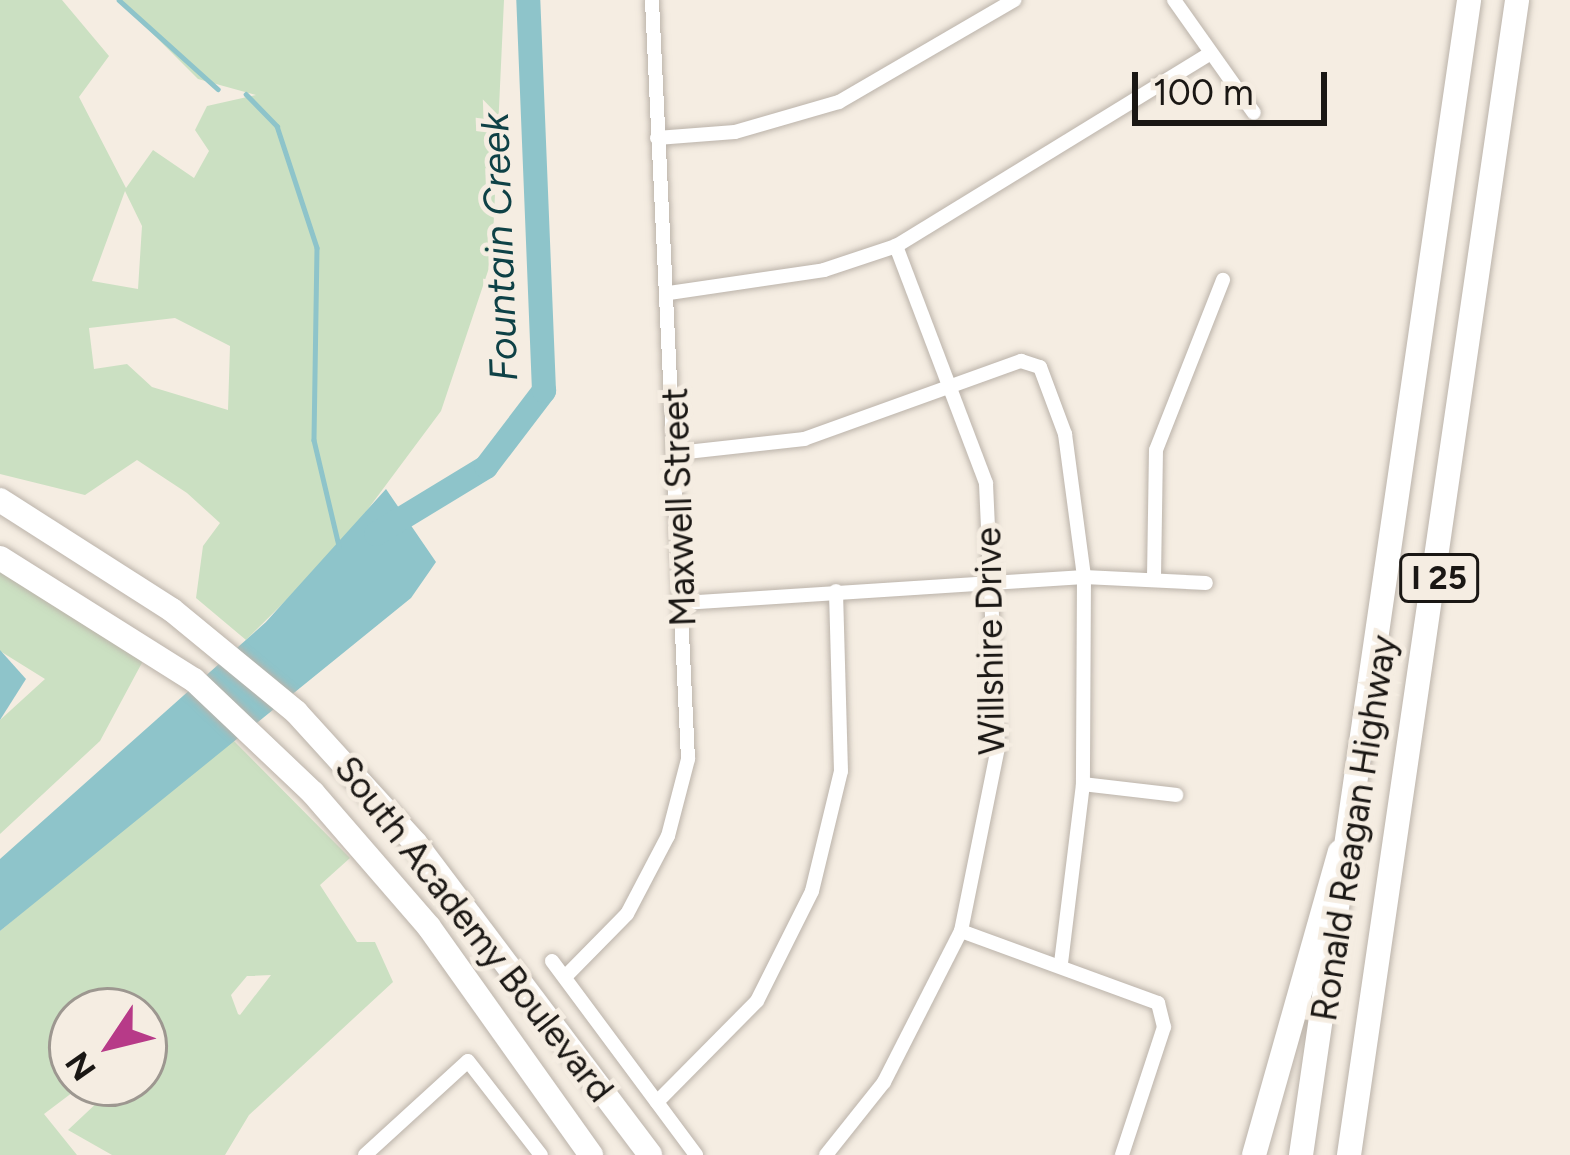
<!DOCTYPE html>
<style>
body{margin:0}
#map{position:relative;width:1570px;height:1155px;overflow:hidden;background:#f5ede2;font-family:Figtree,sans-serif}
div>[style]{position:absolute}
.green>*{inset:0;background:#cbe0c2}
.water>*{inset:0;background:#8ec4ca}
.stream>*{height:4.5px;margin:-2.25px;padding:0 2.25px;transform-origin:2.25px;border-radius:2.25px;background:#8ec4ca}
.river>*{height:24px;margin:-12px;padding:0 12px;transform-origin:12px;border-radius:12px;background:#8ec4ca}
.roads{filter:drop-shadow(0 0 3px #bbb3aa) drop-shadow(0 0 3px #bbb3aa)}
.minor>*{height:14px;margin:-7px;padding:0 7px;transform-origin:7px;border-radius:7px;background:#fff}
.motorway>*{height:24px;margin:-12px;padding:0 12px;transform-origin:12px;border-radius:12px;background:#fff}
span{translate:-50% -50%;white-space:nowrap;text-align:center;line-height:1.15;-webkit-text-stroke:10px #f5ede2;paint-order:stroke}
.shield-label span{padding:3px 9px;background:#f5ede2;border:3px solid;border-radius:9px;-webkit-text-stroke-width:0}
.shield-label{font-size:33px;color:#1a1714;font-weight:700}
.street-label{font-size:36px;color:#1a1714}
.water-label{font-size:39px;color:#0e4146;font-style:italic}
.north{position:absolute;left:48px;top:987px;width:120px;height:120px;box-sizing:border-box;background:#f5ede2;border:3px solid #9d9790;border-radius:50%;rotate:235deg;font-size:33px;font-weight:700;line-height:48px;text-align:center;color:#1a1714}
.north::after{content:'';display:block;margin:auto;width:42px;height:54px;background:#b73a88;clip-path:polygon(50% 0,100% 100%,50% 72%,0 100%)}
.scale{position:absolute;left:1132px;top:72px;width:195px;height:54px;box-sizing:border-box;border:6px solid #1a1714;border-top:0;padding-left:15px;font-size:36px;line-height:42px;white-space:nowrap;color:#1a1714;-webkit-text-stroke:9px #f5ede2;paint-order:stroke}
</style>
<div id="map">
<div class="green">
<div style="clip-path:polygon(evenodd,0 0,62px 0,109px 56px,79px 97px,126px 188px,153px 150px,194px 178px,209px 151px,195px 130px,207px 106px,256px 95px,198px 79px,119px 0,504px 0,492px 259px,441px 411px,339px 548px,246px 640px,196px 598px,203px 546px,220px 523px,187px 493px,137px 460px,85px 495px,0 474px,0 0,125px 191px,142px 226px,138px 289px,92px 281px,125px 191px,0 0,175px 318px,230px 346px,228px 410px,152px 387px,127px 364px,94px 369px,89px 328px,175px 318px)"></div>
<div style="clip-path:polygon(0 565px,144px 659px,100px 741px,0 834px,0 720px,45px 679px,0 651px)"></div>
<div style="clip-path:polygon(evenodd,231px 738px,350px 858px,320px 885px,357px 942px,375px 942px,393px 982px,249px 1115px,225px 1155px,112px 1155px,68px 1130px,118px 1083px,144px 1083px,147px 1037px,144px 1011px,72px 1011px,72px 1083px,85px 1083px,44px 1114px,77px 1155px,0 1155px,0 931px,231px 738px,271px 975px,240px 1015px,238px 1014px,231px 995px,247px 976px,271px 975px)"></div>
</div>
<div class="water">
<div style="clip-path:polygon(386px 489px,436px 562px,411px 598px,0 931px,0 859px,266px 622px)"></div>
<div style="clip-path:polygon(0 650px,26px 679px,0 720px)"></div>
</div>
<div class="stream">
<div style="left:119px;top:0;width:133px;rotate:42deg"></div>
<div style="left:246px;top:94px;width:45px;rotate:45.9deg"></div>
<div style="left:277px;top:126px;width:128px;rotate:71.8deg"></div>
<div style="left:317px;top:248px;width:192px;rotate:90.9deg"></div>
<div style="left:314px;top:440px;width:109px;rotate:76.7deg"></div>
</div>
<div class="river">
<div style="left:376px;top:534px;width:129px;rotate:-31.3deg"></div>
<div style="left:486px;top:467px;width:96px;rotate:-52.7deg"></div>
<div style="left:544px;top:391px;width:391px;rotate:-92.3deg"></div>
</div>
<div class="roads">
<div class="minor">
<div style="left:1174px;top:0;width:138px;rotate:54.7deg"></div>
<div style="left:657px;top:138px;width:78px;rotate:-4.4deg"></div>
<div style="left:735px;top:132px;width:108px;rotate:-16.1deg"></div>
<div style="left:839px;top:102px;width:203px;rotate:-30.2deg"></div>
<div style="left:669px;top:293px;width:157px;rotate:-8.4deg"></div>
<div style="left:824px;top:270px;width:76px;rotate:-18.4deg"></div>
<div style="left:896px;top:246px;width:369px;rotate:-31.5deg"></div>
<div style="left:678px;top:453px;width:127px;rotate:-6.3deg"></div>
<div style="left:804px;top:439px;width:231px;rotate:-19.8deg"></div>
<div style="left:1021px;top:361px;width:20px;rotate:18deg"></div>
<div style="left:1040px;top:367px;width:72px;rotate:69.5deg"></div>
<div style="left:1065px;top:434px;width:144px;rotate:82.4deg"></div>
<div style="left:1084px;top:577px;width:207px;rotate:90.3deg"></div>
<div style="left:1083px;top:784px;width:180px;rotate:97deg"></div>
<div style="left:1154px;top:577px;width:127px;rotate:-89.1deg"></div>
<div style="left:1156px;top:450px;width:183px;rotate:-68.5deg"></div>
<div style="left:683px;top:603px;width:402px;rotate:-3.7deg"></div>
<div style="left:1084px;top:577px;width:122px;rotate:2.8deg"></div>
<div style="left:1083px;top:784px;width:94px;rotate:6.7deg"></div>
<div style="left:961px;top:931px;width:210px;rotate:20.1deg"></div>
<div style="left:1158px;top:1003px;width:25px;rotate:76deg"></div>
<div style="left:1164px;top:1027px;width:135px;rotate:108.2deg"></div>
<div style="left:552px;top:961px;width:242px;rotate:53.4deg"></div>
<div style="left:565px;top:977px;width:88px;rotate:-45.5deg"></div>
<div style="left:627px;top:914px;width:88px;rotate:-62.3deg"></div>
<div style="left:668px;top:836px;width:80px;rotate:-75.4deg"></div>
<div style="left:688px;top:759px;width:760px;rotate:-92.72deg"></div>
<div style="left:657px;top:1102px;width:142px;rotate:-45.3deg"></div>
<div style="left:757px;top:1001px;width:123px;rotate:-63.4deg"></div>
<div style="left:812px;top:891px;width:123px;rotate:-76.4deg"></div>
<div style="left:841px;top:771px;width:180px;rotate:-91.6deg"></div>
<div style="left:365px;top:1155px;width:139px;rotate:-42.4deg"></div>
<div style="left:468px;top:1061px;width:119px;rotate:52.2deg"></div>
<div style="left:826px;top:1155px;width:93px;rotate:-51.5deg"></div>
<div style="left:884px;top:1082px;width:169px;rotate:-63deg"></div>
<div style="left:961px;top:931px;width:187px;rotate:-78.6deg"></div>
<div style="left:998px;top:748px;width:265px;rotate:-92.6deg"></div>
<div style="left:986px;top:483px;width:254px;rotate:-110.8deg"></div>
</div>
<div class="motorway">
<div style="left:0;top:500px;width:204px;rotate:32.6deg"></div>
<div style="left:172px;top:610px;width:161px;rotate:39.4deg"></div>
<div style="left:296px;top:712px;width:178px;rotate:47.7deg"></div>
<div style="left:416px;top:844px;width:389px;rotate:53deg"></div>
<div style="left:0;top:558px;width:229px;rotate:32.2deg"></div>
<div style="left:194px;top:680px;width:164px;rotate:43.5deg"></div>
<div style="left:313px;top:793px;width:177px;rotate:49.1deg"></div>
<div style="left:429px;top:927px;width:280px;rotate:54.6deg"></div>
<div style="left:1254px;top:1155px;width:315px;rotate:-74.2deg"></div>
<div style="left:1301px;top:1155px;width:1167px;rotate:-81.72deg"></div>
<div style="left:1349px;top:1155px;width:1167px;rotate:-81.72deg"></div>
</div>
</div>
<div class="shield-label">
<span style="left:1439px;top:578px">I 25</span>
</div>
<div class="street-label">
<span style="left:679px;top:507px;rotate:-92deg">Maxwell Street</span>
<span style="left:990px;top:641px;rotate:-91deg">Willshire Drive</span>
<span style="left:1354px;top:828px;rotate:-81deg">Ronald Reagan Highway</span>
<span style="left:474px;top:929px;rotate:52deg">South Academy Boulevard</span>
</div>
<div class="water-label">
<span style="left:500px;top:247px;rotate:-92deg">Fountain Creek</span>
</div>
<div class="north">N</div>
<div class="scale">100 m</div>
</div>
